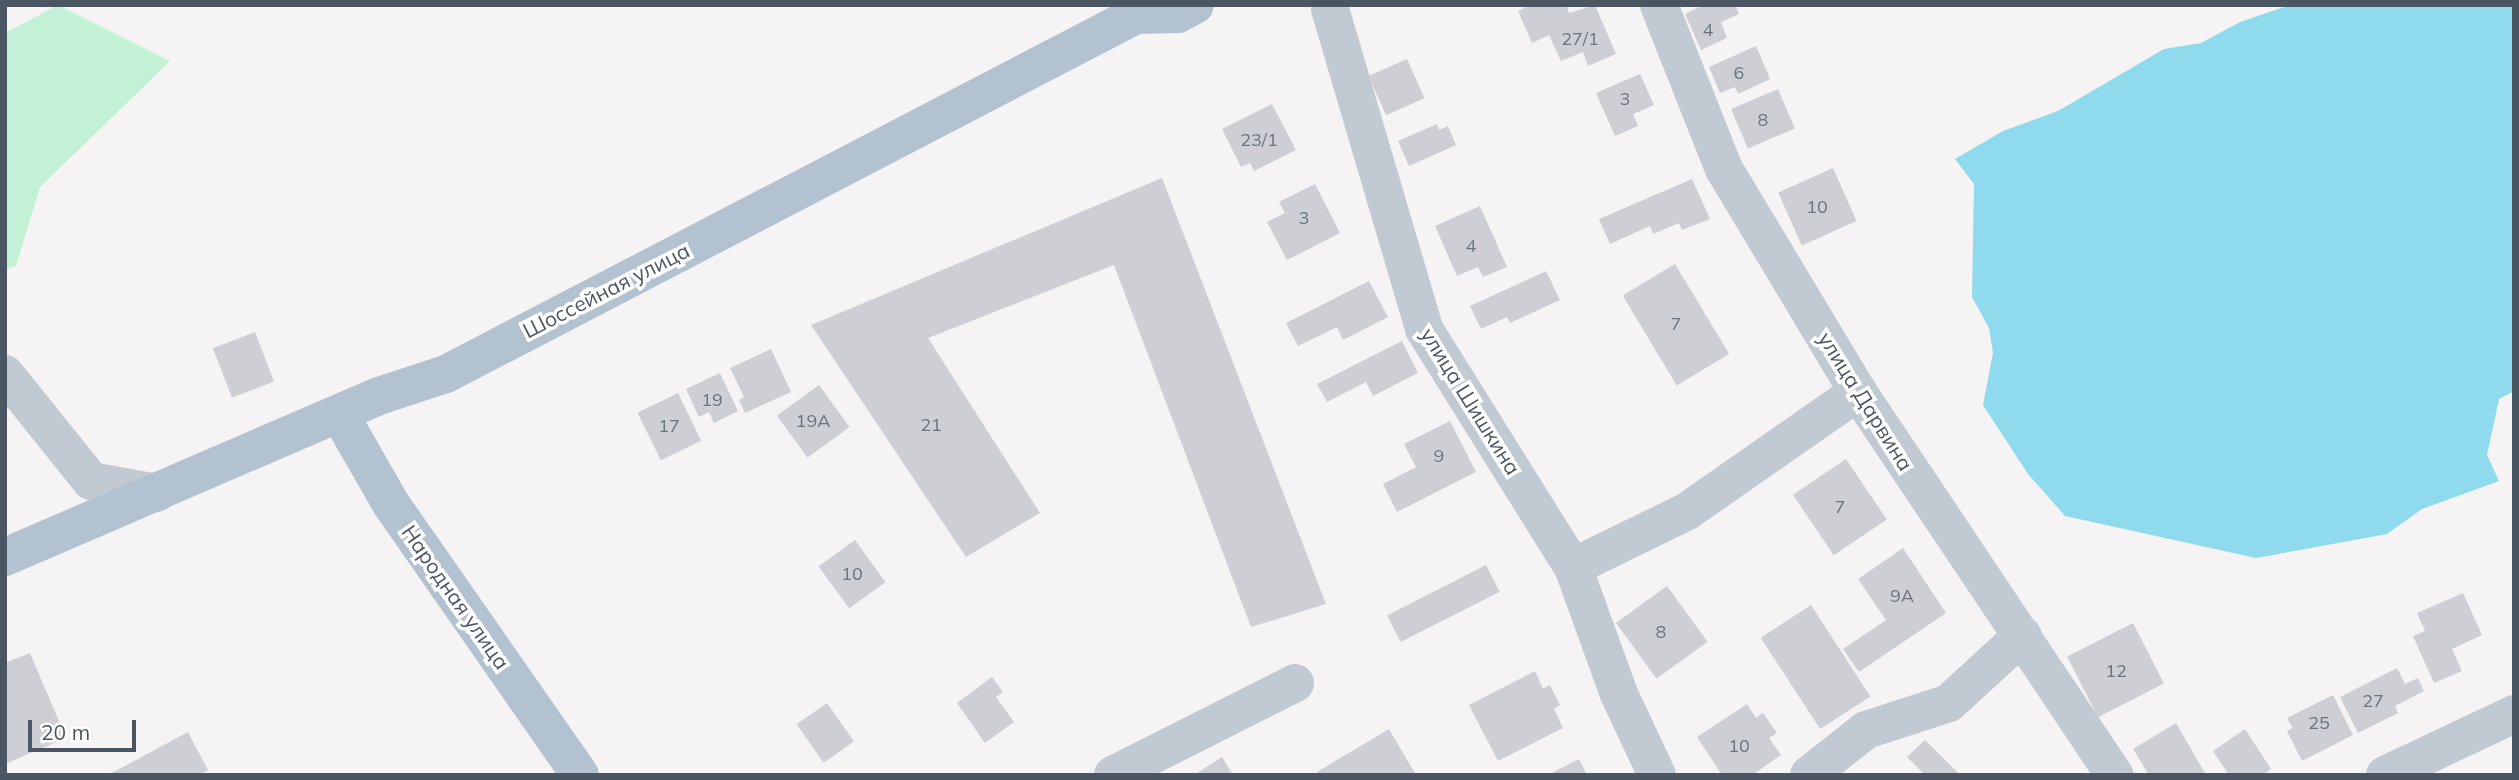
<!DOCTYPE html>
<meta charset="utf-8">
<style>
body{margin:0}
#map{position:relative;width:2519px;height:780px;overflow:hidden;background:#f5f3f3;font-family:Mulish,sans-serif}
div>[style]{position:absolute}
.green>*{inset:0;background:#c3f1d5}
.water>*{inset:0;background:#90daee}
.building>*{inset:0;background:#cdcfd5;transform-origin:0 0}
.minor>*{height:38px;margin:-19px;padding:0 19px;transform-origin:19px;border-radius:19px;background:#c1cad2}
.major>*{height:38px;margin:-19px;padding:0 19px;transform-origin:19px;border-radius:19px;background:#b3c2d1}
span{translate:-50% -50%;white-space:nowrap;text-align:center;line-height:1.15;-webkit-text-stroke:7px #fff;paint-order:stroke}
.number-label{font-size:18px;color:#6b747e}
.number-label span{-webkit-text-stroke-width:0}
.street-label{font-size:21px;color:#4a5661}
.frame{position:absolute;inset:0;border:7px solid #4a5661;pointer-events:none}
.scale{position:absolute;left:28px;top:720px;width:108px;height:32px;box-sizing:border-box;border:4px solid #4a5661;border-top:0;padding-left:9px;font-size:21px;line-height:24px;white-space:nowrap;color:#4a5661;-webkit-text-stroke:5px #fff;paint-order:stroke}
</style>
<div id="map">
<div class="green">
<div style="clip-path:polygon(58px 5px,170px 61px,40px 187px,16px 266px,5px 269px,5px 33px)"></div>
</div>
<div class="water">
<div style="clip-path:polygon(2290px 5px,2514px 5px,2514px 391px,2499px 399px,2487px 455px,2499px 481px,2422px 509px,2387px 534px,2256px 558px,2065px 516px,2028px 474px,1983px 405px,1993px 353px,1989px 328px,1972px 297px,1974px 184px,1955px 159px,2003px 131px,2058px 111px,2164px 49px,2201px 43px,2240px 22px)"></div>
</div>
<div class="building">
<div style="clip-path:polygon(1531px 5px,1566px 5px,1569px 13px,1595px 5px,1616px 54px,1588px 66px,1583px 52px,1561px 61px,1549px 35px,1532px 43px,1518px 11px)"></div>
<div style="clip-path:polygon(1704px 5px,1735px 5px,1739px 14px,1721px 22px,1727px 38px,1701px 50px,1685px 14px)"></div>
<div style="clip-path:polygon(1756px 46px,1770px 79px,1738px 94px,1735px 87px,1720px 93px,1709px 67px)"></div>
<div style="left:1407px;top:59px;width:43px;height:42px;rotate:66deg"></div>
<div style="clip-path:polygon(1640px 74px,1654px 105px,1633px 114px,1638px 126px,1615px 136px,1596px 93px)"></div>
<div style="left:1778px;top:89px;width:43px;height:51px;rotate:67deg"></div>
<div style="clip-path:polygon(1272px 104px,1296px 150px,1254px 171px,1250px 163px,1241px 167px,1222px 129px)"></div>
<div style="clip-path:polygon(1437px 124px,1439px 130px,1448px 126px,1456px 145px,1409px 166px,1398px 141px)"></div>
<div style="left:1833px;top:168px;width:58px;height:60px;rotate:66deg"></div>
<div style="clip-path:polygon(1162px 178px,1326px 604px,1251px 627px,1114px 265px,928px 338px,1040px 513px,966px 557px,811px 325px)"></div>
<div style="clip-path:polygon(1692px 179px,1710px 219px,1682px 230px,1679px 223px,1653px 234px,1650px 226px,1610px 244px,1599px 219px)"></div>
<div style="clip-path:polygon(1315px 184px,1340px 233px,1287px 260px,1267px 222px,1285px 213px,1279px 202px)"></div>
<div style="clip-path:polygon(1480px 206px,1507px 267px,1483px 277px,1478px 267px,1457px 276px,1435px 226px)"></div>
<div style="left:1675px;top:264px;width:105px;height:61px;rotate:59deg"></div>
<div style="clip-path:polygon(1546px 271px,1560px 300px,1510px 323px,1507px 317px,1481px 329px,1470px 306px)"></div>
<div style="clip-path:polygon(1369px 281px,1388px 317px,1343px 340px,1337px 327px,1298px 346px,1286px 323px)"></div>
<div style="left:255px;top:332px;width:53px;height:45px;rotate:69deg"></div>
<div style="clip-path:polygon(1402px 341px,1418px 373px,1373px 396px,1366px 382px,1327px 402px,1317px 384px)"></div>
<div style="clip-path:polygon(771px 349px,791px 392px,745px 413px,739px 400px,744px 397px,730px 368px)"></div>
<div style="clip-path:polygon(720px 373px,738px 411px,714px 423px,709px 412px,699px 417px,686px 389px)"></div>
<div style="left:819px;top:385px;width:52px;height:52px;rotate:54deg"></div>
<div style="left:678px;top:393px;width:53px;height:45px;rotate:64deg"></div>
<div style="clip-path:polygon(1450px 421px,1476px 472px,1397px 512px,1383px 484px,1416px 467px,1404px 444px)"></div>
<div style="left:1846px;top:459px;width:73px;height:64px;rotate:56deg"></div>
<div style="left:855px;top:540px;width:52px;height:45px;rotate:54deg"></div>
<div style="clip-path:polygon(1903px 548px,1946px 613px,1859px 672px,1843px 649px,1886px 620px,1858px 579px)"></div>
<div style="left:1486px;top:565px;width:30px;height:111px;rotate:63deg"></div>
<div style="left:1667px;top:586px;width:69px;height:63px;rotate:54deg"></div>
<div style="clip-path:polygon(2463px 593px,2482px 635px,2452px 649px,2462px 671px,2434px 683px,2413px 636px,2425px 631px,2417px 613px)"></div>
<div style="left:1811px;top:605px;width:109px;height:60px;rotate:57deg"></div>
<div style="left:2133px;top:623px;width:68px;height:74px;rotate:63deg"></div>
<div style="clip-path:polygon(30px 653px,66px 738px,5px 764px,5px 663px)"></div>
<div style="clip-path:polygon(2397px 668px,2405px 684px,2418px 678px,2424px 691px,2395px 706px,2398px 713px,2358px 733px,2340px 697px)"></div>
<div style="clip-path:polygon(1535px 671px,1543px 689px,1550px 685px,1560px 705px,1554px 709px,1563px 728px,1498px 761px,1469px 705px)"></div>
<div style="clip-path:polygon(992px 677px,1003px 692px,996px 697px,1014px 722px,985px 743px,957px 703px)"></div>
<div style="clip-path:polygon(2333px 695px,2353px 735px,2302px 761px,2287px 731px,2293px 728px,2287px 718px)"></div>
<div style="left:827px;top:703px;width:47px;height:37px;rotate:55deg"></div>
<div style="clip-path:polygon(1747px 704px,1756px 718px,1763px 713px,1777px 733px,1769px 738px,1781px 755px,1752px 775px,1722px 775px,1697px 737px)"></div>
<div style="clip-path:polygon(2176px 723px,2206px 775px,2149px 775px,2133px 749px)"></div>
<div style="clip-path:polygon(1389px 729px,1416px 775px,1318px 775px,1317px 772px)"></div>
<div style="clip-path:polygon(2245px 729px,2271px 769px,2263px 775px,2229px 775px,2213px 751px)"></div>
<div style="clip-path:polygon(188px 732px,208px 770px,199px 775px,108px 775px)"></div>
<div style="clip-path:polygon(1925px 740px,1960px 775px,1925px 775px,1907px 757px)"></div>
<div style="clip-path:polygon(1222px 757px,1233px 775px,1194px 775px)"></div>
<div style="clip-path:polygon(1579px 759px,1587px 775px,1548px 775px)"></div>
</div>
<div class="minor">
<div style="left:1659px;top:5px;width:176px;rotate:68.4deg"></div>
<div style="left:1724px;top:169px;width:260px;rotate:59deg"></div>
<div style="left:1858px;top:392px;width:461px;rotate:56.2deg"></div>
<div style="left:1330px;top:9px;width:334px;rotate:73.6deg"></div>
<div style="left:1424px;top:329px;width:281px;rotate:58deg"></div>
<div style="left:1573px;top:567px;width:135px;rotate:70.1deg"></div>
<div style="left:1619px;top:694px;width:89px;rotate:64.9deg"></div>
<div style="left:5px;top:374px;width:137px;rotate:51.2deg"></div>
<div style="left:91px;top:481px;width:67px;rotate:10.3deg"></div>
<div style="left:1573px;top:567px;width:126px;rotate:-26deg"></div>
<div style="left:1686px;top:512px;width:210px;rotate:-34.9deg"></div>
<div style="left:1113px;top:775px;width:204px;rotate:-26.8deg"></div>
<div style="left:1809px;top:775px;width:73px;rotate:-38.3deg"></div>
<div style="left:1866px;top:730px;width:87px;rotate:-18deg"></div>
<div style="left:1949px;top:703px;width:100px;rotate:-42.6deg"></div>
<div style="left:2385px;top:775px;width:143px;rotate:-25.3deg"></div>
</div>
<div class="major">
<div style="left:340px;top:415px;width:103px;rotate:60.2deg"></div>
<div style="left:391px;top:504px;width:330px;rotate:55.1deg"></div>
<div style="left:5px;top:557px;width:407px;rotate:-23.3deg"></div>
<div style="left:379px;top:396px;width:71px;rotate:-18.2deg"></div>
<div style="left:446px;top:374px;width:778px;rotate:-27.49deg"></div>
<div style="left:1136px;top:15px;width:42px;rotate:-1.4deg"></div>
<div style="left:1178px;top:14px;width:19px;rotate:-28deg"></div>
</div>
<div class="number-label">
<span style="left:1708px;top:30px">4</span>
<span style="left:1580px;top:39px">27/1</span>
<span style="left:1739px;top:73px">6</span>
<span style="left:1625px;top:99px">3</span>
<span style="left:1763px;top:120px">8</span>
<span style="left:1259px;top:140px">23/1</span>
<span style="left:1817px;top:207px">10</span>
<span style="left:1304px;top:218px">3</span>
<span style="left:1471px;top:246px">4</span>
<span style="left:1676px;top:324px">7</span>
<span style="left:712px;top:400px">19</span>
<span style="left:813px;top:421px">19А</span>
<span style="left:931px;top:425px">21</span>
<span style="left:669px;top:426px">17</span>
<span style="left:1439px;top:456px">9</span>
<span style="left:1840px;top:507px">7</span>
<span style="left:852px;top:574px">10</span>
<span style="left:1902px;top:596px">9А</span>
<span style="left:1661px;top:632px">8</span>
<span style="left:2116px;top:671px">12</span>
<span style="left:2373px;top:701px">27</span>
<span style="left:2319px;top:723px">25</span>
<span style="left:1739px;top:746px">10</span>
</div>
<div class="street-label">
<span style="left:606px;top:290px;rotate:-27deg">Шоссейная улица</span>
<span style="left:1471px;top:401px;rotate:58deg">улица Шишкина</span>
<span style="left:1866px;top:401px;rotate:58deg">улица Дарвина</span>
<span style="left:456px;top:597px;rotate:55deg">Народная улица</span>
</div>
<div class="frame"></div>
<div class="scale">20 m</div>
</div>
